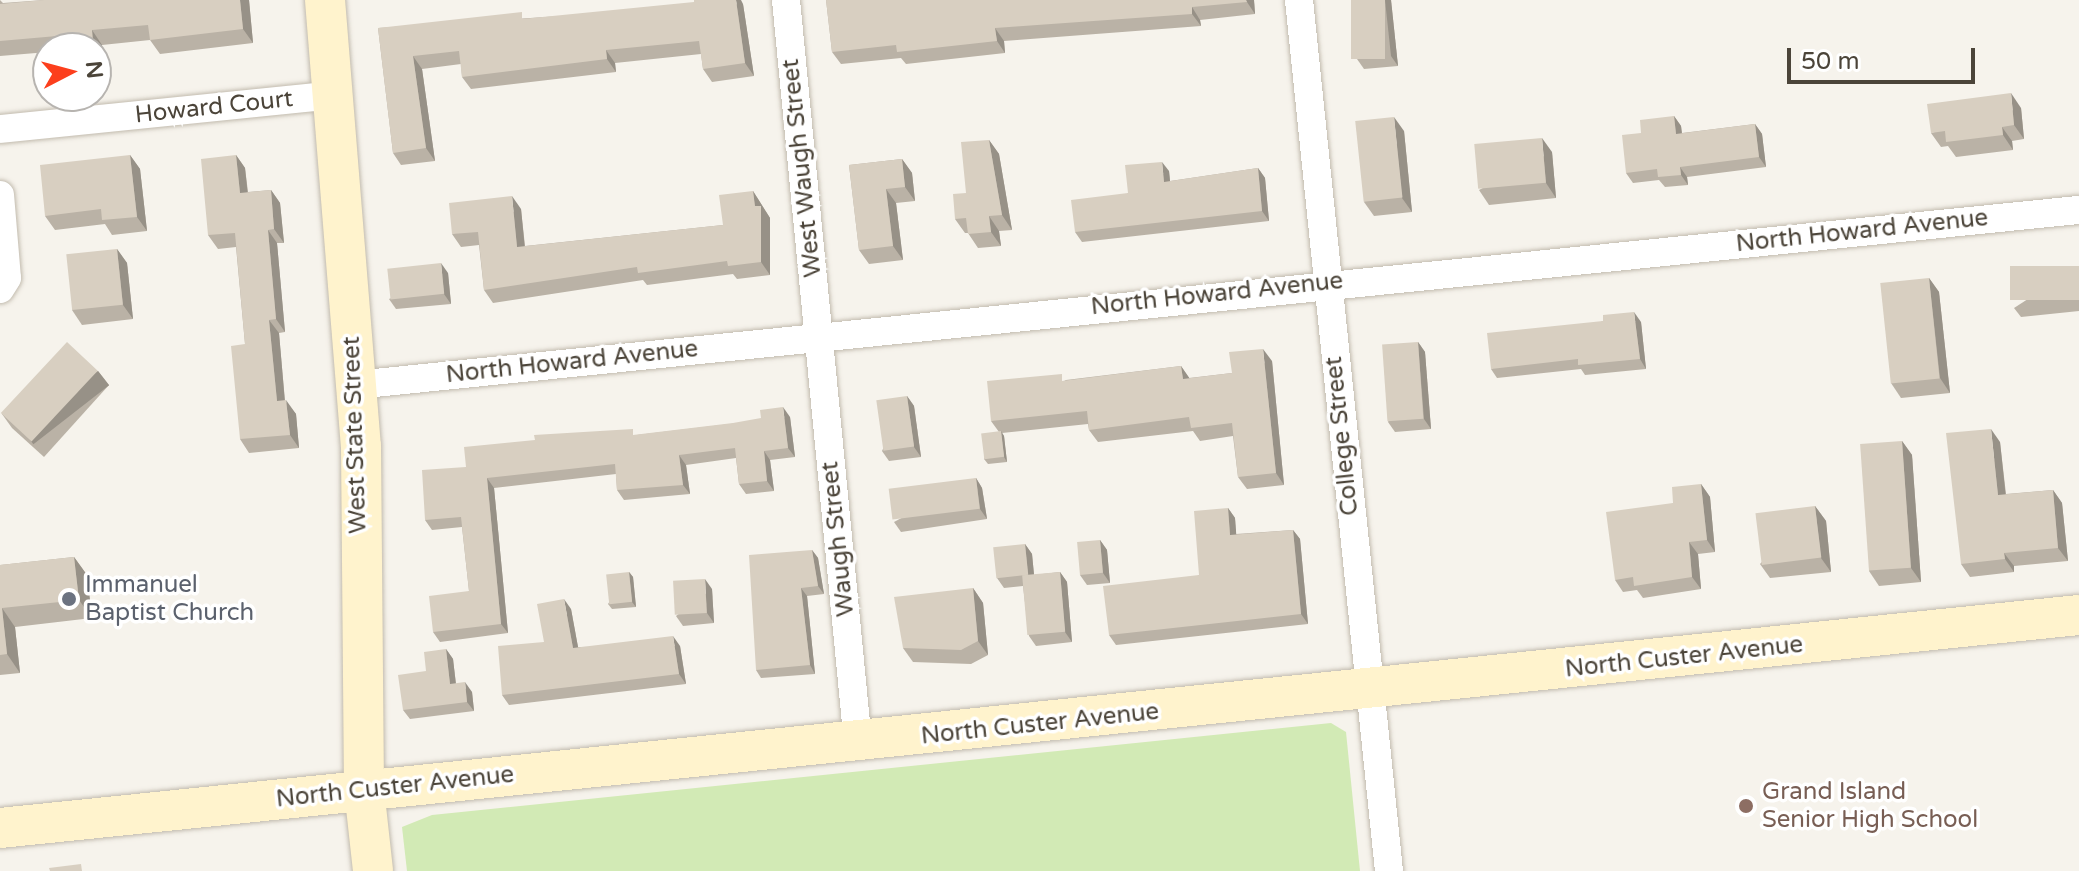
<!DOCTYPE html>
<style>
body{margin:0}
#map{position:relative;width:2079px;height:871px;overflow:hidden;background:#f6f3ec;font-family:"Varela Round",sans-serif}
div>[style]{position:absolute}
.green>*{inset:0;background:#d2eab5}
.roads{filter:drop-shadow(0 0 2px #c2bbae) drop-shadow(0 0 2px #c2bbae)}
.street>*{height:28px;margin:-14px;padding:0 14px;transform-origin:14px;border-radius:14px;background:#fff}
.secondary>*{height:40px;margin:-20px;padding:0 20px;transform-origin:20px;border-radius:20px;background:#fff3cd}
.wall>*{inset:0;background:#bab2a6}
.shaded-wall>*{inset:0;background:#979187;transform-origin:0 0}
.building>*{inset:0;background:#d8cfc1;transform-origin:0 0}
.dots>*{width:22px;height:22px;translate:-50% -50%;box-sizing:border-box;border:4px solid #fff;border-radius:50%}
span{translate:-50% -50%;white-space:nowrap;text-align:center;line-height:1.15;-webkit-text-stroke:7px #fff;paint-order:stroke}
.street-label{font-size:24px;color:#4b4439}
.worship-label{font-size:24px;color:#5b616d}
.left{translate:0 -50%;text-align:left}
.education-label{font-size:24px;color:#785e54}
.north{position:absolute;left:32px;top:32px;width:80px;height:80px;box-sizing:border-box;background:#fff;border:2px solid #b7b4b0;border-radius:50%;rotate:84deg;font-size:22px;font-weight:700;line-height:32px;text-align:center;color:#4b4439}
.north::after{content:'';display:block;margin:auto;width:28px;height:36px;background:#fc3f1d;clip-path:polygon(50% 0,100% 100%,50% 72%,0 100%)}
.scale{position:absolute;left:1787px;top:48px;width:188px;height:36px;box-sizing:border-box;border:4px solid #4b4439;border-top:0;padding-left:10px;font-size:24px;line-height:28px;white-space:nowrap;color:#4b4439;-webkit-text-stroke:6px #fff;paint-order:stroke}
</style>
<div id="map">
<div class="green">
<div style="clip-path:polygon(1331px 723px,1346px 732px,1360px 871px,407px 871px,402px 827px,432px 815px)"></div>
</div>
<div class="roads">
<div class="street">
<div style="left:786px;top:0;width:746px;rotate:84.47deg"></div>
<div style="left:1299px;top:0;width:876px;rotate:84.1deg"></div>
<div style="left:0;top:129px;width:334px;rotate:-5.8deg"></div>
<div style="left:0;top:195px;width:83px;rotate:85.2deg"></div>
<div style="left:7px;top:278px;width:13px;rotate:122deg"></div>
<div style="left:355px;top:385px;width:1733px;rotate:-5.8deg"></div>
</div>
<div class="secondary">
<div style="left:325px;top:0;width:447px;rotate:85.4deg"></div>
<div style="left:361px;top:446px;width:343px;rotate:89.5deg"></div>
<div style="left:364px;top:789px;width:82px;rotate:83.7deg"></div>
<div style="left:0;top:828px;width:2090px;rotate:-5.85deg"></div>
</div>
</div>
<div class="wall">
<div style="clip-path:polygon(0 0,3px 3px,44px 0,249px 0,253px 43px,160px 54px,150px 40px,102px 45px,103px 57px,96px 57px,96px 48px,48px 48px,48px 52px,0 56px)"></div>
<div style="clip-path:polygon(826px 0,1254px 0,1255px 14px,1200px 20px,1201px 26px,1004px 41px,1005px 53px,906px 64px,901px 58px,841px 64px,832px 52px)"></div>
<div style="clip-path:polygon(1351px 0,1391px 0,1398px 66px,1364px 69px,1357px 59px)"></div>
<div style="clip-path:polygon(743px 4px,754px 76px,712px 82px,703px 69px,701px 54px,615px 63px,616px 72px,471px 89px,462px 77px,461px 64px,422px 69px,435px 161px,401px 165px,393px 153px,378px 28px)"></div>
<div style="clip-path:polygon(2021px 108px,2024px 139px,2012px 141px,2013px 150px,1956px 157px,1948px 146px,1941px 147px,1931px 133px)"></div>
<div style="clip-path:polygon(1674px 116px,1681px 126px,1682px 133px,1755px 124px,1762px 134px,1766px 167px,1687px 177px,1688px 185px,1665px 187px,1659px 180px,1633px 183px,1626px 173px,1641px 133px)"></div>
<div style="clip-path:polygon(1404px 131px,1412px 212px,1374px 216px,1364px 202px)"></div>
<div style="clip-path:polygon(989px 140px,999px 154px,1012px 230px,999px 231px,1001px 246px,978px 248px,968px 233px,965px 233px,955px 219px)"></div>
<div style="clip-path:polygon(1552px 152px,1556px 198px,1489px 205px,1479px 190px)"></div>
<div style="clip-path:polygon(130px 155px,140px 169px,147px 231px,112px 235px,105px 224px,55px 230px,45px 216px)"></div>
<div style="clip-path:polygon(236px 155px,245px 168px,248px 192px,271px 190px,280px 203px,284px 243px,277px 243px,285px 332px,279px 333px,285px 401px,296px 414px,299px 448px,249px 453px,240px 439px,245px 344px,236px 247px,218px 249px,208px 235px)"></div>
<div style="clip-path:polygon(902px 159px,912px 173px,915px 201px,896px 203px,903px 260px,869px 264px,859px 250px,849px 165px)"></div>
<div style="clip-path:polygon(1258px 168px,1265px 178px,1269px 221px,1082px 242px,1075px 232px,1128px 193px,1169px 171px,1170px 181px)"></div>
<div style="clip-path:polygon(753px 191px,770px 218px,770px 275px,737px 279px,733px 274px,647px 285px,643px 280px,493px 303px,484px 290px,479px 245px,461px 247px,452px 234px,521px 209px,525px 246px,723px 225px)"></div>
<div style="clip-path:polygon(117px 249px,127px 263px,133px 319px,82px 325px,72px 310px)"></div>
<div style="clip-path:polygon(2079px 266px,2079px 311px,2021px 317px,2014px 308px)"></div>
<div style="clip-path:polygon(448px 273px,451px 304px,396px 309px,389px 299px)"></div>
<div style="clip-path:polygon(1929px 278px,1939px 292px,1950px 393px,1901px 398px,1891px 383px)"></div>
<div style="clip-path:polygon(1603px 321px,1641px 322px,1646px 369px,1585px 375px,1581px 369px,1497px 378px,1491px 369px)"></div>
<div style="clip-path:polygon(1418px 342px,1425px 352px,1431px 429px,1395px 432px,1388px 422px)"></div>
<div style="clip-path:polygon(1272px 361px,1284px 485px,1247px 489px,1238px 477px,1233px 436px,1200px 441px,1193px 431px,1098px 442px,1089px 430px,1088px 424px,1002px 433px,1004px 436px,1007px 462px,988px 464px,984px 459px,999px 432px,991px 421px,1066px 380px,1181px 366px,1189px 378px,1232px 373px)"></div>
<div style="clip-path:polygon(98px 371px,109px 385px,44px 457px,12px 428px,2px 414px)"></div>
<div style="clip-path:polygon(907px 396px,914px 406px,921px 457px,889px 461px,882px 451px)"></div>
<div style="clip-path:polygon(790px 417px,795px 457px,770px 460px,774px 491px,746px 494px,739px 484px,736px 458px,686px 465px,690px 494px,624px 500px,617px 490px,616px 474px,494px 488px,508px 633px,440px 642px,433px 632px,469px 591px,462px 527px,432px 530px,425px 520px,466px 467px,637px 435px)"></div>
<div style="clip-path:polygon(1902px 441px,1912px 455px,1921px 582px,1879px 586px,1869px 571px)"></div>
<div style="clip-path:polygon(2000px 442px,2006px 494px,2053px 490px,2062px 503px,2068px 561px,2014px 566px,2014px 572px,1970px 577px,1961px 564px)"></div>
<div style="clip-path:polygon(976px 478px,982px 488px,987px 519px,901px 532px,894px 522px)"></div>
<div style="clip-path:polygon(1701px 484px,1710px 497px,1715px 552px,1698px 554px,1701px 589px,1643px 598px,1637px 590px,1623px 592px,1615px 580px,1673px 503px)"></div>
<div style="clip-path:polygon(1815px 506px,1826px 521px,1831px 572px,1770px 578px,1760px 564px)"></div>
<div style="clip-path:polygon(1228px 508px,1235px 518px,1236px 534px,1293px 530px,1300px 539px,1308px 624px,1116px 645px,1109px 635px,1199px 575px)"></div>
<div style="clip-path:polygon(1100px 540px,1107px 550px,1110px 583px,1087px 585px,1080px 575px)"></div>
<div style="clip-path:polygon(1025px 544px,1032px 554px,1034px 575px,1060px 572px,1067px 582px,1072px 642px,1036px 646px,1029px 636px,1023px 586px,1004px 588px,997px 578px)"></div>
<div style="clip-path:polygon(812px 550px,818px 558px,824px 594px,807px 596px,815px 674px,761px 678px,756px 670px)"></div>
<div style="clip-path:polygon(74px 557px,87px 575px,92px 618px,15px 627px,20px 673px,0 675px,0 565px)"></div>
<div style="clip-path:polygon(629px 572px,633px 577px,636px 607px,612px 609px,608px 604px)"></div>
<div style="clip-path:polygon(973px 588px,983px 603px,988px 655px,971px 664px,913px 662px,903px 648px)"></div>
<div style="clip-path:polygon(712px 589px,714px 623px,683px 626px,676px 616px)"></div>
<div style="clip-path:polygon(571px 609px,578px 647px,680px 646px,686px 684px,509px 705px,502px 695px,544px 642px)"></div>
<div style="clip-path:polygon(446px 649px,453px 659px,456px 684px,472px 692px,474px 711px,410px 719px,403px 710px)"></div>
</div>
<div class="shaded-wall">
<div style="clip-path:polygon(240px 0,249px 0,253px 43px,243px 29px)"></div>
<div style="clip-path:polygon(736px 0,741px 0,743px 4px,754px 76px,745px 63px)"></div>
<div style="clip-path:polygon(1246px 0,1254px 0,1255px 14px,1247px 2px)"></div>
<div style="clip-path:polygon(1385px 0,1391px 0,1398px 66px,1391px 56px)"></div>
<div style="clip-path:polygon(1192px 7px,1200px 20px,1201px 26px,1192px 14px)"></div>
<div style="clip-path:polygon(995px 28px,1004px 41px,1005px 53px,997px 41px)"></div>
<div style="clip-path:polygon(92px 30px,102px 45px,103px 57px,93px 42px)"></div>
<div style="clip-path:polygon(606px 50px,615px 63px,616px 72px,607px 59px)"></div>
<div style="clip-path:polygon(413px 56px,422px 69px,435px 161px,426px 148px)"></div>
<div style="clip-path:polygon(2011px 93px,2021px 108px,2024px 139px,2014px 125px)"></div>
<div style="clip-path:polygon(1674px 116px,1681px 126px,1683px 144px,1676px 134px)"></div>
<div style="clip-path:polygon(1394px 117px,1404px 131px,1412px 212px,1402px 198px)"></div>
<div style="clip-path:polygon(1755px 124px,1762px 134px,1766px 167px,1759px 157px)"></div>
<div style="clip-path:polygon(2002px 127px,2012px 141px,2013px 150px,2003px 135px)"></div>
<div style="clip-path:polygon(1542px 138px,1552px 152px,1556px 198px,1546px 183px)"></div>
<div style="clip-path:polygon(989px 140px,999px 154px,1012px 230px,1002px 215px)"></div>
<div style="clip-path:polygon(130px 155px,140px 169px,147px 231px,137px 217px)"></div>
<div style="clip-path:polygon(236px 155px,245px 168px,249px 206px,240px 193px)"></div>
<div style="clip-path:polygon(902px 159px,912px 173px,915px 201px,905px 187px)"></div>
<div style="clip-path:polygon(1162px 162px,1169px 171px,1171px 191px,1164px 182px)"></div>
<div style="clip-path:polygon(1680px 167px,1687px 177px,1688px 185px,1681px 175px)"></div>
<div style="clip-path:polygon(1258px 168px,1265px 178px,1269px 221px,1262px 211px)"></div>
<div style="clip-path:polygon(886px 189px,896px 203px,903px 260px,893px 246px)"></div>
<div style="clip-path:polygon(271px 190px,280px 203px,284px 243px,274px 229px)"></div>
<div style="clip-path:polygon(753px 191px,770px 218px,770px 275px,761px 262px)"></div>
<div style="clip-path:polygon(512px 196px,521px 209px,526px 260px,517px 247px)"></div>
<div style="clip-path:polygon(989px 216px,999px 231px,1001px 246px,991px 232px)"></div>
<div style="clip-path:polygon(268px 230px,277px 243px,285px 332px,276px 319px)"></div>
<div style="clip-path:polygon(117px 249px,127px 263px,133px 319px,123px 305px)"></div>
<div style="clip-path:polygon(441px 263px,448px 273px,451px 304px,444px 294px)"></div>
<div style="clip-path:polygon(1929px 278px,1939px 292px,1950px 393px,1940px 378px)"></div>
<div style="clip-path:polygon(1634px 312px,1641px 322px,1646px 369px,1640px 359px)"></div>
<div style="clip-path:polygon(269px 320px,279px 333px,286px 415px,277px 401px)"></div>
<div style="clip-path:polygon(1418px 342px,1425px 352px,1431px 429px,1424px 419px)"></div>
<div style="clip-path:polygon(1263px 349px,1272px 361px,1284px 485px,1276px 473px)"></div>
<div style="clip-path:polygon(1181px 366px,1190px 379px,1183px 379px)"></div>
<div style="left:98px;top:371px;width:18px;height:96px;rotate:52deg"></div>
<div style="clip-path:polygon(907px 396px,914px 406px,921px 457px,914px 447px)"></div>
<div style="clip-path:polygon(286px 400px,296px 414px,299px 448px,290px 435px)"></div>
<div style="clip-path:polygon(783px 407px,790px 417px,795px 457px,788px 448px)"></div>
<div style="clip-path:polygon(1991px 429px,2000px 442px,2007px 508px,1998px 495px)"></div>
<div style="clip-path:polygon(1001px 431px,1004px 436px,1007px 462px,1004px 457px)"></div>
<div style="clip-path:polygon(1902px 441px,1912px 455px,1921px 582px,1911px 568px)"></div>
<div style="clip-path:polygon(764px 451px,770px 460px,774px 491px,767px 481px)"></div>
<div style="clip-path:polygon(679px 455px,686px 465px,690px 494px,683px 485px)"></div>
<div style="clip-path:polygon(487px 478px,494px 488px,508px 633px,501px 624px)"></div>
<div style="clip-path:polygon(976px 478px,982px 488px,987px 519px,980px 509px)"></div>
<div style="clip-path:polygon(1701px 484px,1710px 497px,1715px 552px,1707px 540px)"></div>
<div style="clip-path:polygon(2053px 490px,2062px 503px,2068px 561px,2058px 548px)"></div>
<div style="clip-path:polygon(1815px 506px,1826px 521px,1831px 572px,1821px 558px)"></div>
<div style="clip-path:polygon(1228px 508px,1235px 518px,1237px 544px,1230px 535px)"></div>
<div style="clip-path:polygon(1293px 530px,1300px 539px,1308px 624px,1301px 614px)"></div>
<div style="clip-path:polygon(1100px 540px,1107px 550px,1110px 583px,1103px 573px)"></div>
<div style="clip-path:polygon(1689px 542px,1698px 554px,1701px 589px,1692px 577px)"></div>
<div style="clip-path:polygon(1025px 544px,1032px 554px,1035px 585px,1028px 575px)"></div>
<div style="clip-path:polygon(812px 550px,818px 558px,824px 594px,818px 586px)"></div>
<div style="clip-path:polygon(2004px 553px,2014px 566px,2014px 572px,2005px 559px)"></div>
<div style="clip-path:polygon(74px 557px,87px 575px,92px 618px,79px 600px)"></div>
<div style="clip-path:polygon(629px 572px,633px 577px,636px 607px,632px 602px)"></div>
<div style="clip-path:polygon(1060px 572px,1067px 582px,1072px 642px,1065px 632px)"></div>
<div style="clip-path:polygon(705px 579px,712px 589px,714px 623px,707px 613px)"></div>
<div style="clip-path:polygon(801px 588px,807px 596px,815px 674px,810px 665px)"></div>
<div style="clip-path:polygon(973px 588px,983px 603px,988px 655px,978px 641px)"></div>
<div style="clip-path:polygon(564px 599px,571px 609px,580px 658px,573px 648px)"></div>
<div style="clip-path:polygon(2px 608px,15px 627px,20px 673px,7px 654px)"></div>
<div style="clip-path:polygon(673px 636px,680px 646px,686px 684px,679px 674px)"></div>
<div style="clip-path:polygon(446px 649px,453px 659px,457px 694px,450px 684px)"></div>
<div style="clip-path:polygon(465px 682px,472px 692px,474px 711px,467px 702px)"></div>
</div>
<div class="building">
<div style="clip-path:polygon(44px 0,240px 0,243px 29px,150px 40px,148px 25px,92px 30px,93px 42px,58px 45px,57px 36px,0 41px,0 4px)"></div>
<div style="clip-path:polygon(694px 0,736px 0,745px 63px,703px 69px,699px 41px,606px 50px,607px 59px,462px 77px,459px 51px,413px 56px,426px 148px,393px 153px,378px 28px,522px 12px,522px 19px,694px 2px)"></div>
<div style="clip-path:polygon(826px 0,1246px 0,1247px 2px,1192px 7px,1192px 14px,995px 28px,997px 41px,897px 52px,896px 45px,832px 52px)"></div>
<div style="left:1351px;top:0;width:34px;height:59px"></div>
<div style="clip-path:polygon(2011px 93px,2014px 125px,2002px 127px,2003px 135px,1946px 142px,1945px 131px,1931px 133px,1927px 104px)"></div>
<div style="clip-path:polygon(1674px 116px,1676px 134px,1755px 124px,1759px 157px,1680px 167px,1681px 175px,1658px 177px,1657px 169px,1626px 173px,1622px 135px,1641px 133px,1640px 120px)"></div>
<div style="left:1394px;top:117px;width:81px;height:39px;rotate:84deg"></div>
<div style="left:1542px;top:138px;width:45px;height:68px;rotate:85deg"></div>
<div style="clip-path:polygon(989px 140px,1002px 215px,989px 216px,991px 232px,968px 234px,966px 218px,955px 219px,953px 194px,966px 193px,961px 142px)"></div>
<div style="clip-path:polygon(130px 155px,137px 217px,102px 220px,101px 209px,45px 216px,40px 165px)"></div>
<div style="clip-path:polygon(236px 155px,240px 193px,271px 190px,274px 229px,268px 230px,276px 319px,269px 320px,277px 401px,286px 400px,290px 435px,240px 439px,231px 346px,245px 344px,235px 233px,208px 235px,201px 159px)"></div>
<div style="clip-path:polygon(902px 159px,905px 187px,886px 189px,893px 246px,859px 250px,849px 165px)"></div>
<div style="clip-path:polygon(1162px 162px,1164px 182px,1258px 168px,1262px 211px,1075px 232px,1071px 200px,1128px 193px,1125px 165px)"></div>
<div style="clip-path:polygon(753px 191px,755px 206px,761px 206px,761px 262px,728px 266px,727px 261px,638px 273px,637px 267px,484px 290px,478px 232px,452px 234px,449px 203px,512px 196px,517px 247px,723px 225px,719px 195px)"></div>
<div style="left:117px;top:249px;width:56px;height:51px;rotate:84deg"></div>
<div style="left:441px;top:263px;width:31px;height:54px;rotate:84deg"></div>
<div style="left:2079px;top:266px;width:34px;height:69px;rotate:90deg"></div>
<div style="left:1929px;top:278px;width:101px;height:49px;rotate:84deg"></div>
<div style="clip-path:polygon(1634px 312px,1640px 359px,1578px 365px,1578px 359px,1491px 369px,1487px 333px,1603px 321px,1603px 315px)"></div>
<div style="left:67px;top:342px;width:42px;height:97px;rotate:43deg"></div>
<div style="left:1418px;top:342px;width:77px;height:36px;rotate:86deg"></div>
<div style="clip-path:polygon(1263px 349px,1276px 473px,1238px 477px,1232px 423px,1191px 428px,1189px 417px,1089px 430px,1087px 411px,991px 421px,987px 381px,1062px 374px,1062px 381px,1181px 366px,1183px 379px,1232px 373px,1229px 352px)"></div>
<div style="left:907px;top:396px;width:51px;height:31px;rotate:82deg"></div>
<div style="clip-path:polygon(783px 407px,788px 448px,764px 451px,767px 481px,739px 484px,735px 448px,679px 455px,683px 485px,617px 490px,615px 464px,487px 478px,501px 624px,433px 632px,429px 596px,469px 591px,461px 517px,425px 520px,422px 470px,466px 467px,464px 447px,535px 440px,534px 435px,633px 429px,633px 435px,733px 423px,761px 418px,760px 410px)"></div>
<div style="clip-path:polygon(1991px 429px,1998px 495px,2053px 490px,2058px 548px,2004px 553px,2005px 559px,1961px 564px,1946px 433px)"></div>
<div style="left:1001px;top:431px;width:26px;height:20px;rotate:83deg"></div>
<div style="left:1902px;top:441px;width:127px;height:42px;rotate:86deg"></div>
<div style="left:976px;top:478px;width:31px;height:88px;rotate:83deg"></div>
<div style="clip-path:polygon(1701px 484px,1707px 540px,1689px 542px,1692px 577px,1634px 586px,1633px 577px,1615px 580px,1606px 512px,1673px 503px,1672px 487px)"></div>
<div style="left:1815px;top:506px;width:52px;height:60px;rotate:83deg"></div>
<div style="clip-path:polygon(1228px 508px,1230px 535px,1293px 530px,1301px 614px,1109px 635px,1103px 586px,1199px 575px,1194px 511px)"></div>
<div style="left:1100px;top:540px;width:33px;height:23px;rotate:85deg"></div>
<div style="left:1025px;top:544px;width:31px;height:32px;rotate:84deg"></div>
<div style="clip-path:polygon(812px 550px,818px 586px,801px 588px,810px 665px,756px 670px,749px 555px)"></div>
<div style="clip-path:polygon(74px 557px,79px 600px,2px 608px,7px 654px,0 655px,0 565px)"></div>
<div style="left:629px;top:572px;width:30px;height:23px;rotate:84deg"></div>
<div style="left:1060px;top:572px;width:60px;height:38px;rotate:85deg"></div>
<div style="left:705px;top:579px;width:34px;height:32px;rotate:87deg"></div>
<div style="clip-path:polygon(973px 588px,978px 641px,961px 650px,903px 648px,894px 597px)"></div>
<div style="clip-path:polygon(564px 599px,573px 648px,673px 636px,679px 674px,502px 695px,498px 646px,544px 642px,537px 604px)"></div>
<div style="clip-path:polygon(446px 649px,450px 684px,465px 682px,467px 702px,403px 710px,398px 675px,426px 671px,424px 652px)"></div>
<div style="clip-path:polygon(81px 864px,82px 871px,50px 871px,49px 868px)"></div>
</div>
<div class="dots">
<div style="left:69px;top:599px;background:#6b7280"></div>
<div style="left:1746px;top:806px;background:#8d6e63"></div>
</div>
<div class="street-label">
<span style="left:214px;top:107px;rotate:-6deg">Howard Court</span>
<span style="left:802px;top:168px;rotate:-96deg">West Waugh Street</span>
<span style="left:1862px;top:231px;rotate:-6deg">North Howard Avenue</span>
<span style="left:1217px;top:294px;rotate:-6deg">North Howard Avenue</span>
<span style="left:572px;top:362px;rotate:-6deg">North Howard Avenue</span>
<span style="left:355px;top:435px;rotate:-92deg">West State Street</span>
<span style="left:1342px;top:436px;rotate:-96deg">College Street</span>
<span style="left:838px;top:539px;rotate:-96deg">Waugh Street</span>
<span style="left:1684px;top:657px;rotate:-6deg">North Custer Avenue</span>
<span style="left:1040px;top:724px;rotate:-6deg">North Custer Avenue</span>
<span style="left:395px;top:787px;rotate:-6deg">North Custer Avenue</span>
</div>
<div class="worship-label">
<span class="left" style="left:85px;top:599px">Immanuel<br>Baptist Church</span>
</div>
<div class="education-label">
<span class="left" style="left:1762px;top:806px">Grand Island<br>Senior High School</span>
</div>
<div class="north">N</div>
<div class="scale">50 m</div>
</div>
